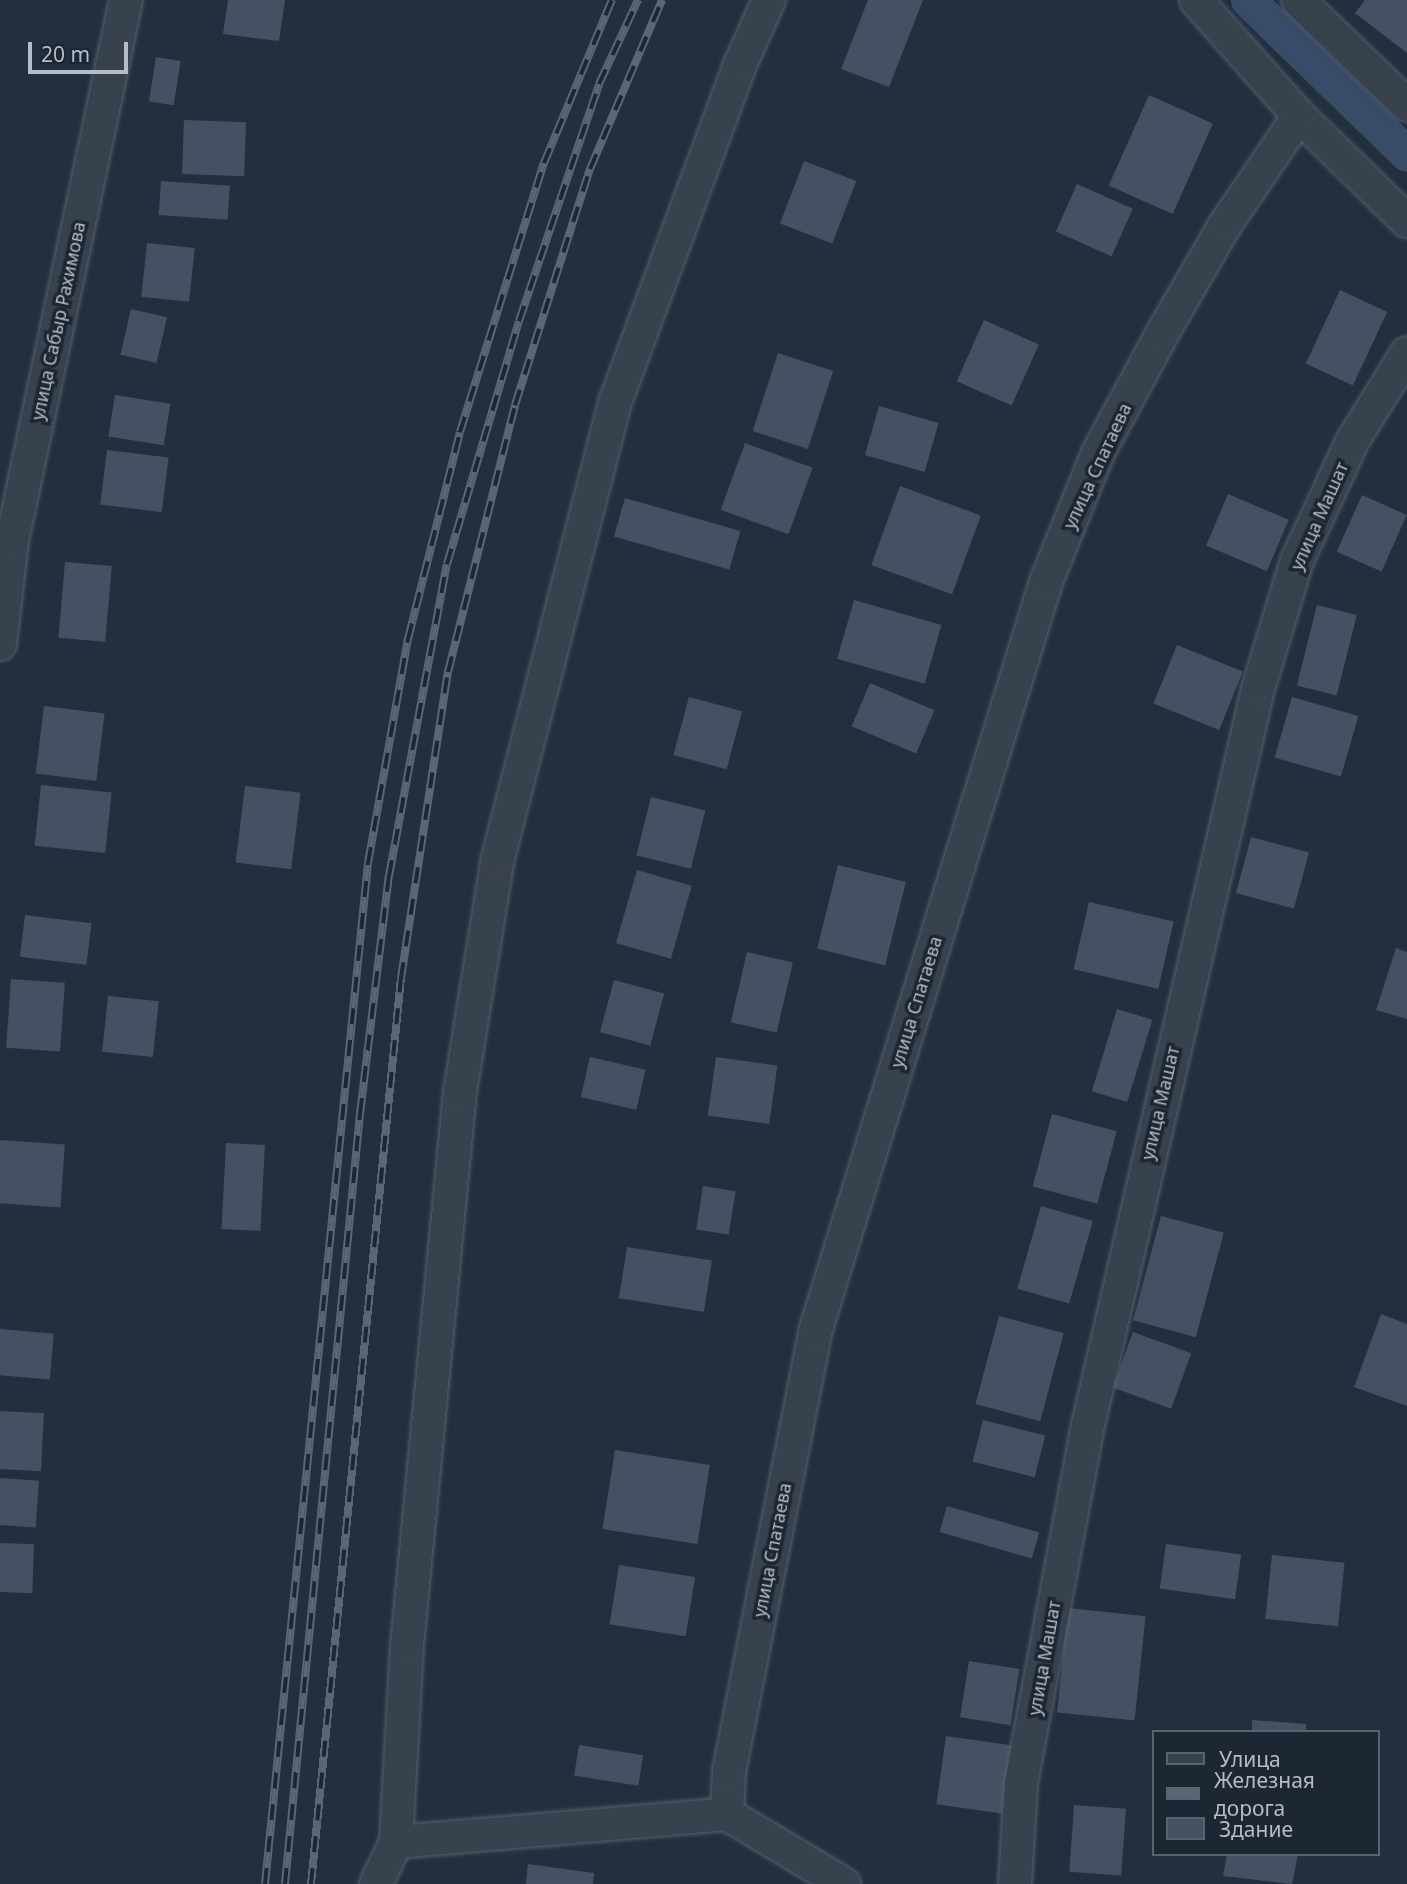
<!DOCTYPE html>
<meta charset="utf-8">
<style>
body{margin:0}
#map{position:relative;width:1407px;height:1884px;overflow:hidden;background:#242f3e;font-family:"Noto Sans",sans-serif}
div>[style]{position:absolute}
.canal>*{height:35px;margin:-17.5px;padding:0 17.5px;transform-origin:17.5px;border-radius:17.5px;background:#394c67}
.building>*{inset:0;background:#455162;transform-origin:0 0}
.roads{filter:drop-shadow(0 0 2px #565f6c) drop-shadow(0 0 2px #565f6c)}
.minor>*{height:32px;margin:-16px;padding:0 16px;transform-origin:16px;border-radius:16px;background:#38414e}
.rail>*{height:8px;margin-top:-4px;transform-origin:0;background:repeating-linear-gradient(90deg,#1d2633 0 16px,#5a6575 0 32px);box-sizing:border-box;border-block:2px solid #5a6575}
span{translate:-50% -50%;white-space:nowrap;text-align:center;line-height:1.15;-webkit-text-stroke:7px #1d2633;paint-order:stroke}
.street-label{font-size:18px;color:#b4bcc9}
.legend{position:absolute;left:1152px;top:1730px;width:228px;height:126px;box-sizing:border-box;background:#1d2633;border:2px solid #59626f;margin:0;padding:9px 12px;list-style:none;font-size:21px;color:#b4bcc9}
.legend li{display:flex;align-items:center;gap:14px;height:35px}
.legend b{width:35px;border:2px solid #59626f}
.scale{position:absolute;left:28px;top:42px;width:100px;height:32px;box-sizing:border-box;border:4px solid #b4bcc9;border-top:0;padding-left:9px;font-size:21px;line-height:24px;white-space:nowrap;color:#b4bcc9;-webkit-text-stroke:5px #1d2633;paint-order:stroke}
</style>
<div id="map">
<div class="canal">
<div style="left:1248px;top:0;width:221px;rotate:44.1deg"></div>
</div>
<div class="building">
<div style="clip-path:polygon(228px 0,285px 0,279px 41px,223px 34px)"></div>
<div style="clip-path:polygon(868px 0,923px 0,889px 87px,841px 69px)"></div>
<div style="clip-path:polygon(1365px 0,1407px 0,1407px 53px,1355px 13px)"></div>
<div style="left:156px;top:57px;width:25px;height:45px;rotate:9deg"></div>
<div style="left:1149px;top:95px;width:70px;height:99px;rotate:24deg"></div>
<div style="left:184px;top:120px;width:62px;height:54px;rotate:2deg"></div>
<div style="left:804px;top:161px;width:56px;height:67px;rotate:21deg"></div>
<div style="left:161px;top:181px;width:69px;height:34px;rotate:4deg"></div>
<div style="left:1077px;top:184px;width:61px;height:52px;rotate:24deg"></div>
<div style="left:147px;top:243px;width:48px;height:54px;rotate:6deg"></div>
<div style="left:1340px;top:290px;width:52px;height:81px;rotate:25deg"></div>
<div style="left:131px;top:309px;width:37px;height:47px;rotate:13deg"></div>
<div style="left:984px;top:320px;width:60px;height:67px;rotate:24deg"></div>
<div style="left:778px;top:353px;width:58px;height:82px;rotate:18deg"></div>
<div style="left:115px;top:395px;width:56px;height:42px;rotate:9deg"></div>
<div style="left:879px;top:406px;width:62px;height:51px;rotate:16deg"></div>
<div style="left:745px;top:443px;width:72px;height:71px;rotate:20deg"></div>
<div style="left:107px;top:450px;width:62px;height:55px;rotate:7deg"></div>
<div style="left:900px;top:486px;width:86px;height:84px;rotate:20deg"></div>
<div style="left:1228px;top:494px;width:66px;height:56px;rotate:23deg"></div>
<div style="left:1362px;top:495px;width:49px;height:62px;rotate:24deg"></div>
<div style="left:625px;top:498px;width:120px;height:40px;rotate:16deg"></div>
<div style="left:65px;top:562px;width:47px;height:76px;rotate:5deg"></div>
<div style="left:854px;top:600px;width:91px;height:61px;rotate:16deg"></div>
<div style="left:1317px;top:605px;width:41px;height:83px;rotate:14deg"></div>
<div style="left:1177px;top:645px;width:71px;height:63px;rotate:22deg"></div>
<div style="left:870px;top:683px;width:70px;height:47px;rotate:23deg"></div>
<div style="left:689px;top:697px;width:55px;height:60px;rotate:15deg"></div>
<div style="left:1292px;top:697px;width:69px;height:63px;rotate:16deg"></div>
<div style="left:44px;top:706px;width:61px;height:68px;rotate:7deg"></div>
<div style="left:41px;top:785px;width:71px;height:61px;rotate:6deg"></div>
<div style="left:245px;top:786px;width:56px;height:77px;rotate:7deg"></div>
<div style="left:651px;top:797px;width:56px;height:60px;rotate:14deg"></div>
<div style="left:1251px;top:837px;width:60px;height:58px;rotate:15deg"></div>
<div style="left:838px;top:865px;width:70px;height:86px;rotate:14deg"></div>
<div style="left:637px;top:870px;width:57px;height:76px;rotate:16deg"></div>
<div style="left:1089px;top:902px;width:87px;height:69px;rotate:13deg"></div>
<div style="left:25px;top:915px;width:67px;height:42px;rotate:7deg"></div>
<div style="clip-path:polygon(1396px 948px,1407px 952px,1407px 1019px,1376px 1010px)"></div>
<div style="left:747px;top:952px;width:47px;height:72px;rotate:13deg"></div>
<div style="left:11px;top:979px;width:54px;height:69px;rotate:4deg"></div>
<div style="left:614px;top:980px;width:52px;height:54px;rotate:15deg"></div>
<div style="left:108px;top:996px;width:51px;height:56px;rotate:6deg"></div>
<div style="left:1117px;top:1009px;width:37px;height:86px;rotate:17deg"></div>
<div style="left:590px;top:1057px;width:57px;height:41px;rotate:13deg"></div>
<div style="left:716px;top:1057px;width:62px;height:59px;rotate:8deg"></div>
<div style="left:1052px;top:1114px;width:67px;height:75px;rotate:15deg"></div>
<div style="left:0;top:1140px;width:65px;height:63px;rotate:4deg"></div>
<div style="left:226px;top:1143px;width:39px;height:86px;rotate:3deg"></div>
<div style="left:703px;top:1186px;width:33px;height:44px;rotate:9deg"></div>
<div style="left:1041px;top:1206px;width:54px;height:86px;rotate:16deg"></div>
<div style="left:1161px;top:1216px;width:65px;height:108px;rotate:15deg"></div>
<div style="left:627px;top:1247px;width:86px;height:52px;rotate:9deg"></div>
<div style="clip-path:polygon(1381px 1314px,1407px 1324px,1407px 1406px,1354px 1387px)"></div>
<div style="left:999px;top:1316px;width:67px;height:91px;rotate:15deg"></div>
<div style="left:0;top:1329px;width:54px;height:46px;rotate:5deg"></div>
<div style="left:1133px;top:1332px;width:62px;height:59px;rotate:20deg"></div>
<div style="left:0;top:1411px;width:44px;height:58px;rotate:3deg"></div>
<div style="left:983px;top:1420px;width:64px;height:43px;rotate:14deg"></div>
<div style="left:615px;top:1450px;width:96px;height:80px;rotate:9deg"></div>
<div style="left:0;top:1478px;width:39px;height:47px;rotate:4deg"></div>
<div style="left:947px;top:1506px;width:96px;height:27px;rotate:16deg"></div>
<div style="left:0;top:1543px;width:34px;height:49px;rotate:2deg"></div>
<div style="left:1166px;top:1544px;width:76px;height:45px;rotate:8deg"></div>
<div style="left:1272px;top:1555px;width:73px;height:64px;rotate:6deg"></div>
<div style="left:619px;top:1565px;width:77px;height:60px;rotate:9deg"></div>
<div style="left:1068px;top:1608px;width:78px;height:105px;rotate:6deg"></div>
<div style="left:969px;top:1661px;width:51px;height:57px;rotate:9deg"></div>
<div style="clip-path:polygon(1252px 1720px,1306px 1724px,1306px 1732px,1252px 1732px)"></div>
<div style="left:946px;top:1736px;width:66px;height:69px;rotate:8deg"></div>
<div style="left:579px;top:1745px;width:65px;height:31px;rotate:9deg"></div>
<div style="left:1074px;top:1805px;width:52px;height:67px;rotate:4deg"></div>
<div style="clip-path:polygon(1227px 1854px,1298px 1854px,1292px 1884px,1223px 1876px)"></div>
<div style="clip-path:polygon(528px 1864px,594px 1873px,593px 1884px,526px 1884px)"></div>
</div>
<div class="roads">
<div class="minor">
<div style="left:1196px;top:0;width:155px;rotate:48.4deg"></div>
<div style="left:1299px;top:116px;width:151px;rotate:44.2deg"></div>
<div style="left:1298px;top:0;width:151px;rotate:43.9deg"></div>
<div style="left:0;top:644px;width:104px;rotate:-83.4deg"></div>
<div style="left:12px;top:541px;width:553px;rotate:-78.1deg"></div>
<div style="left:396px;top:1842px;width:332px;rotate:-4.8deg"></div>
<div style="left:376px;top:1884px;width:47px;rotate:-64.5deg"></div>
<div style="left:396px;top:1842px;width:196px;rotate:-86.8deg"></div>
<div style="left:407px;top:1646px;width:557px;rotate:-84.54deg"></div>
<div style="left:460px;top:1092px;width:237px;rotate:-80.8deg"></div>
<div style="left:498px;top:858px;width:473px;rotate:-75.6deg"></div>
<div style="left:616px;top:400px;width:357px;rotate:-69.7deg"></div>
<div style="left:740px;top:65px;width:71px;rotate:-66deg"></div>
<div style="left:844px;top:1884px;width:136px;rotate:-149.1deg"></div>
<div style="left:727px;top:1814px;width:42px;rotate:-87.3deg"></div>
<div style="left:729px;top:1772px;width:448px;rotate:-78.9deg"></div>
<div style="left:815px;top:1332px;width:785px;rotate:-72.88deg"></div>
<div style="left:1046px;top:582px;width:139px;rotate:-68deg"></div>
<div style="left:1098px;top:453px;width:135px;rotate:-61.7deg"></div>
<div style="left:1162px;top:334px;width:126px;rotate:-60deg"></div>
<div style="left:1225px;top:225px;width:132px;rotate:-55.8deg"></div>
<div style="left:1015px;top:1884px;width:101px;rotate:-86.6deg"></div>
<div style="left:1021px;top:1783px;width:355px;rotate:-79.4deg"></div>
<div style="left:1086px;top:1434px;width:765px;rotate:-77deg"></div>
<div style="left:1258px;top:689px;width:134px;rotate:-73.1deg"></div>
<div style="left:1297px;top:561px;width:133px;rotate:-65.2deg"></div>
<div style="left:1353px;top:440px;width:102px;rotate:-58.2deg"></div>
</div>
</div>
<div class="rail">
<div style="left:265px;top:1884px;width:1026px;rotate:-84.24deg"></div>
<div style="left:368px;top:863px;width:228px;rotate:-79.9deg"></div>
<div style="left:408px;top:639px;width:213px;rotate:-75.9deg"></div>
<div style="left:460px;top:432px;width:282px;rotate:-72.7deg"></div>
<div style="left:544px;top:163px;width:177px;rotate:-67.4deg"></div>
<div style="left:285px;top:1884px;width:774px;rotate:-84.44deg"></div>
<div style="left:360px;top:1114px;width:240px;rotate:-83.1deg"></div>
<div style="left:389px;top:876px;width:317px;rotate:-79.5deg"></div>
<div style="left:447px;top:564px;width:253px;rotate:-73.5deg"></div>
<div style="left:519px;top:321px;width:250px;rotate:-71.3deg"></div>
<div style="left:599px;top:84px;width:93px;rotate:-65.1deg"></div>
<div style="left:311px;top:1884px;width:910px;rotate:-84.33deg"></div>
<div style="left:401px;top:978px;width:310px;rotate:-81.3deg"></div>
<div style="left:448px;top:672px;width:275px;rotate:-75.9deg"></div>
<div style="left:515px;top:405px;width:248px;rotate:-72.4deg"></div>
<div style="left:590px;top:169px;width:184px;rotate:-66.9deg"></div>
</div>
<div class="street-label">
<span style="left:58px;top:321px;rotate:-78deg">улица Сабыр Рахимова</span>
<span style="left:1097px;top:466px;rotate:-65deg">улица Спатаева</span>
<span style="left:1319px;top:516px;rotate:-66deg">улица Машат</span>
<span style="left:916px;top:1002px;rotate:-73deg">улица Спатаева</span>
<span style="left:1160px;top:1103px;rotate:-77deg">улица Машат</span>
<span style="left:772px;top:1550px;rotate:-79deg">улица Спатаева</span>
<span style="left:1044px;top:1658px;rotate:-80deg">улица Машат</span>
</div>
<ul class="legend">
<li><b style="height:9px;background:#38414e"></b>Улица</li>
<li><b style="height:9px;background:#5a6575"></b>Железная дорога</li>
<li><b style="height:19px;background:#455162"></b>Здание</li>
</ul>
<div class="scale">20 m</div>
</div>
